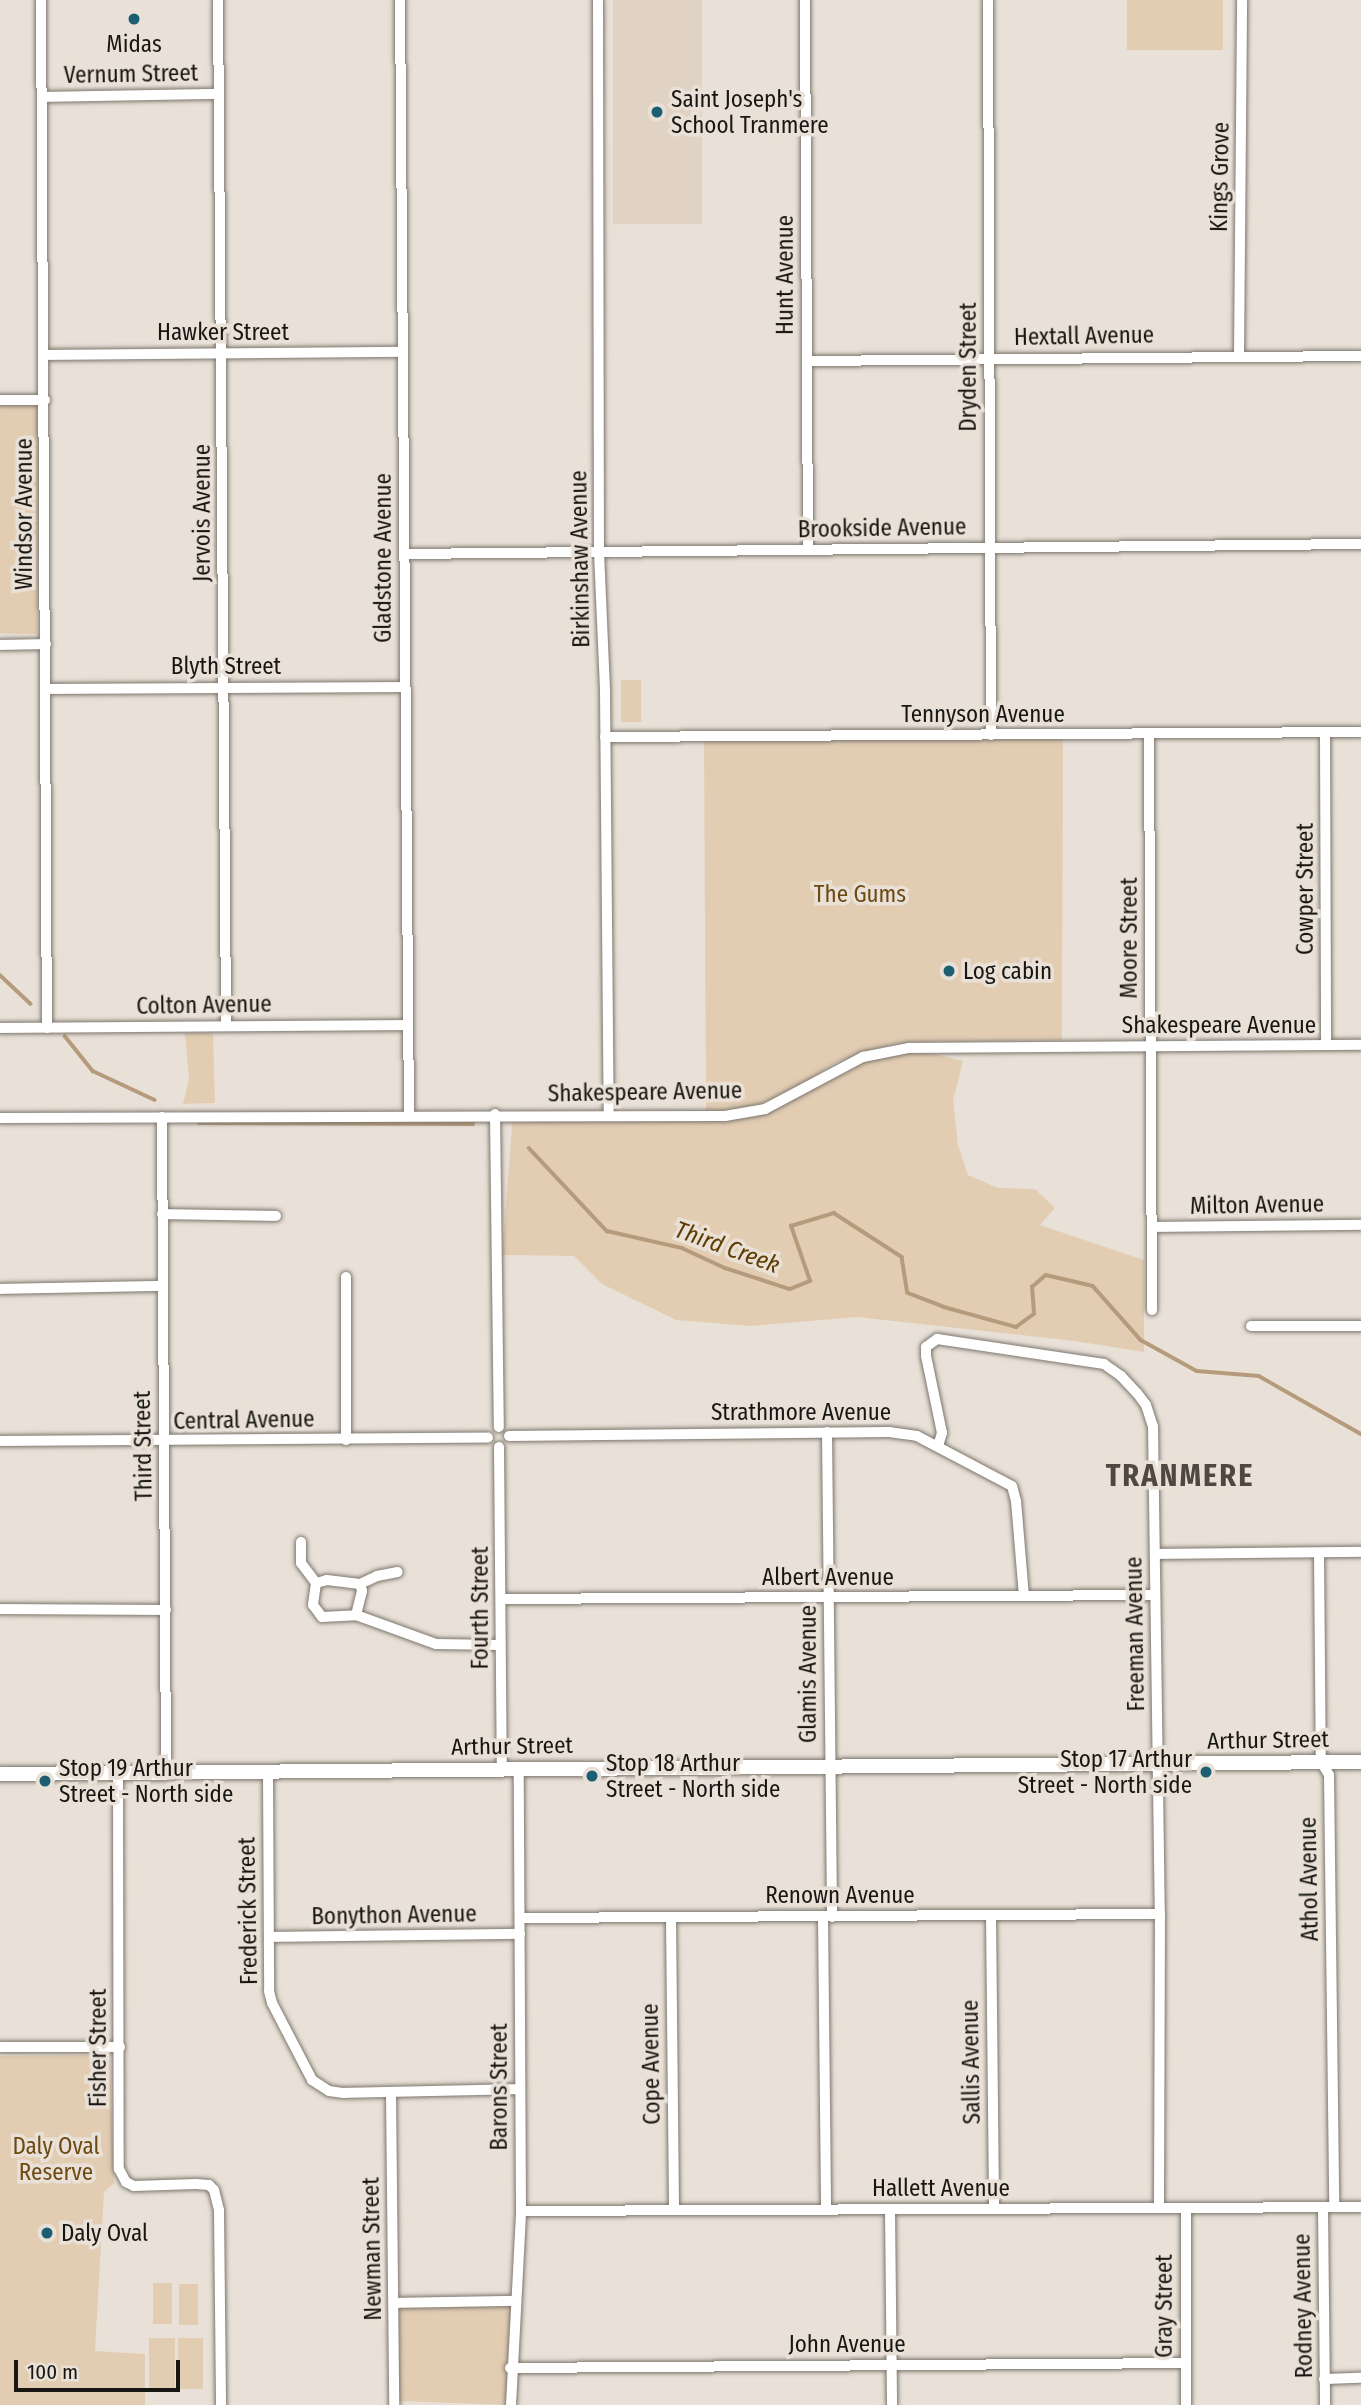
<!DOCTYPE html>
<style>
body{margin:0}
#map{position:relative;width:1361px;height:2405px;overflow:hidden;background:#e9e1d7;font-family:"Fira Sans Condensed",sans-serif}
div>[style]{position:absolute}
.built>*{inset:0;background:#e0d3c3;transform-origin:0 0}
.green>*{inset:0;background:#e2cdb3;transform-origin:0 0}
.stream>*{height:3.5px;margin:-1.75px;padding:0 1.75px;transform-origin:1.75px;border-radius:1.75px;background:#b59b7b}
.roads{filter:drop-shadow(0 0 2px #7d766d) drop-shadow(0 0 2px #7d766d)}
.minor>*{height:10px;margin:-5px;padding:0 5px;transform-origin:5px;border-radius:5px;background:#fff}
.tertiary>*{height:14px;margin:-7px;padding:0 7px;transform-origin:7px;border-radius:7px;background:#fff}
.dots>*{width:19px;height:19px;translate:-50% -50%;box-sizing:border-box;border:4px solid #e9e1d7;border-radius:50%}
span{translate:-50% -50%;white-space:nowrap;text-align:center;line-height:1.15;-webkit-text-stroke:7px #e9e1d7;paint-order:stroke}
.poi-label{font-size:23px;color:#181612}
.left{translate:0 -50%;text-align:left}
.right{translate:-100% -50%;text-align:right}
.street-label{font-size:23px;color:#181612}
.park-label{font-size:23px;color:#6e4911}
.water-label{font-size:24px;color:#5f3c00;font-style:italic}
.district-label{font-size:30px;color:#4f4840;font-weight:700;letter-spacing:2px}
.scale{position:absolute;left:14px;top:2360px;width:166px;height:32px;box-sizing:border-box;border:4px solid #181612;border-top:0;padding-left:9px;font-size:21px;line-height:24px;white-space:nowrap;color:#181612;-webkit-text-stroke:5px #e9e1d7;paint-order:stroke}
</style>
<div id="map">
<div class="built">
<div style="left:613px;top:0;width:89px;height:224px"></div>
</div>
<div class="green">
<div style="left:1127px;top:0;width:96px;height:50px"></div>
<div style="left:41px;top:405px;width:229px;height:41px;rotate:91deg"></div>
<div style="left:621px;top:680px;width:20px;height:42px"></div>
<div style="clip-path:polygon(1063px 738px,1062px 1040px,911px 1042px,889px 1045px,836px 1062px,796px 1088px,756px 1106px,706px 1112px,704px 741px)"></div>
<div style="clip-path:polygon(185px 1033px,213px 1033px,215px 1103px,183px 1104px,189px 1079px)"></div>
<div style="clip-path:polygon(909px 1048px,963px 1061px,953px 1100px,958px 1145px,968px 1175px,998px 1188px,1035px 1189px,1055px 1208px,1040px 1225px,1144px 1260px,1144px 1352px,1074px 1341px,857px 1317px,751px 1326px,676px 1320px,602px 1284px,574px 1256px,502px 1255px,513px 1115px,749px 1113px,843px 1066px)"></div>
<div style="clip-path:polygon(110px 2055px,114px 2183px,104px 2192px,95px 2351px,145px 2354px,145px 2405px,0 2405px,0 2056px)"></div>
<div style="left:153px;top:2283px;width:19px;height:41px"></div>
<div style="left:179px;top:2284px;width:19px;height:41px"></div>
<div style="left:514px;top:2301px;width:104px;height:120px;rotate:92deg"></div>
<div style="left:149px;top:2338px;width:26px;height:51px"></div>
<div style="left:178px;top:2338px;width:25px;height:51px"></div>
</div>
<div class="stream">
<div style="left:0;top:975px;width:42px;rotate:43.1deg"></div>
<div style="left:65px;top:1036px;width:45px;rotate:51.3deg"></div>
<div style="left:93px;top:1071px;width:68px;rotate:25.1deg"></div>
<div style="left:199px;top:1123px;width:274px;rotate:0.2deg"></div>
<div style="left:529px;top:1148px;width:114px;rotate:46.8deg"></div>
<div style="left:607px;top:1231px;width:77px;rotate:12.8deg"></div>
<div style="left:682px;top:1248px;width:47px;rotate:24.9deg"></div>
<div style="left:725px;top:1268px;width:68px;rotate:17.9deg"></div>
<div style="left:790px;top:1289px;width:22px;rotate:-22deg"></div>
<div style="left:810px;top:1281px;width:58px;rotate:-109.1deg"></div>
<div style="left:791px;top:1226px;width:45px;rotate:-16.8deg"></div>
<div style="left:834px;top:1213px;width:81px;rotate:32.9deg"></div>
<div style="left:902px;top:1257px;width:36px;rotate:81deg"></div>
<div style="left:908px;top:1293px;width:39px;rotate:21deg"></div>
<div style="left:944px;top:1307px;width:75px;rotate:15.5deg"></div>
<div style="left:1016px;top:1327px;width:22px;rotate:-36deg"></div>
<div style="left:1034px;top:1314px;width:27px;rotate:-94deg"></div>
<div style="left:1032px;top:1287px;width:18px;rotate:-41deg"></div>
<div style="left:1046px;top:1275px;width:48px;rotate:13.2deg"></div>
<div style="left:1093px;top:1286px;width:72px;rotate:48.4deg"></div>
<div style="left:1141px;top:1340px;width:64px;rotate:29deg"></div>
<div style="left:1197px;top:1371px;width:62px;rotate:4.6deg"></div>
<div style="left:1259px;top:1376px;width:117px;rotate:29.6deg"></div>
</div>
<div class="roads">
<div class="minor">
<div style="left:41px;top:0;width:1028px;rotate:89.67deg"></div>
<div style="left:218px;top:0;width:1026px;rotate:89.55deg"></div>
<div style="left:400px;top:0;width:1115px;rotate:89.54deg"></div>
<div style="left:598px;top:0;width:552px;rotate:89.9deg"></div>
<div style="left:599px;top:552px;width:139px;rotate:87.5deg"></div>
<div style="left:605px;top:691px;width:425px;rotate:89.5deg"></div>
<div style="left:805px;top:0;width:550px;rotate:89.69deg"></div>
<div style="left:988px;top:0;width:735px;rotate:89.77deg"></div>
<div style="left:43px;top:97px;width:176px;rotate:-1deg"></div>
<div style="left:44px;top:355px;width:359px;rotate:-0.5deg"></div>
<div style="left:1239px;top:355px;width:355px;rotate:-89.5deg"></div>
<div style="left:807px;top:361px;width:554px;rotate:-0.52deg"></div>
<div style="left:0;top:400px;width:45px"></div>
<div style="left:404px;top:554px;width:957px;rotate:-0.6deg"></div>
<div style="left:0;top:645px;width:46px;rotate:-1.2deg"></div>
<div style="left:46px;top:689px;width:359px;rotate:-0.3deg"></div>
<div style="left:1325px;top:732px;width:313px;rotate:89.8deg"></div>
<div style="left:1149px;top:734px;width:576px;rotate:89.7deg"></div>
<div style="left:605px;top:737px;width:756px;rotate:-0.38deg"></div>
<div style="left:0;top:1028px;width:408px;rotate:-0.4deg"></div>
<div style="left:495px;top:1114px;width:313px;rotate:89.3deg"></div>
<div style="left:162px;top:1117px;width:656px;rotate:89.65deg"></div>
<div style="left:0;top:1118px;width:725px;rotate:-0.16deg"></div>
<div style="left:725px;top:1116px;width:41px;rotate:-9.9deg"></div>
<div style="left:765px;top:1109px;width:111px;rotate:-28deg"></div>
<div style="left:863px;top:1057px;width:47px;rotate:-11.1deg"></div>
<div style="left:909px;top:1048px;width:452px;rotate:-0.4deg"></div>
<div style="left:162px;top:1214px;width:114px;rotate:1deg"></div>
<div style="left:1153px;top:1227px;width:208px;rotate:-0.6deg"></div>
<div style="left:0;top:1289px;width:162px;rotate:-1.1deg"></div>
<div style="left:1251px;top:1326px;width:110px"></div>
<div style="left:827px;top:1432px;width:485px;rotate:89.4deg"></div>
<div style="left:509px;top:1436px;width:380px;rotate:-0.6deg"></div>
<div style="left:889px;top:1432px;width:28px;rotate:8deg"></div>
<div style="left:917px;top:1436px;width:107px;rotate:27.8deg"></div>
<div style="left:1012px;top:1486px;width:16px;rotate:75deg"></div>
<div style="left:1016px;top:1501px;width:95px;rotate:85.2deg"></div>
<div style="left:346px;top:1440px;width:163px;rotate:-90deg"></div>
<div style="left:0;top:1441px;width:488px;rotate:-0.4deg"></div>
<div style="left:938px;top:1446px;width:14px;rotate:-73deg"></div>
<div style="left:942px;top:1433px;width:79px;rotate:-101.7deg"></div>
<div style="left:926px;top:1356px;width:9px;rotate:-90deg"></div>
<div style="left:926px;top:1347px;width:14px;rotate:-36deg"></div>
<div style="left:937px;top:1339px;width:169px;rotate:8.5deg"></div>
<div style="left:1104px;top:1364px;width:21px;rotate:35deg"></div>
<div style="left:1121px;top:1376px;width:23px;rotate:47deg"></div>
<div style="left:1137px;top:1393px;width:15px;rotate:53deg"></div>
<div style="left:1146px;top:1405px;width:22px;rotate:72deg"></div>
<div style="left:1153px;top:1426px;width:488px;rotate:89.2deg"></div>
<div style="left:1160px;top:1914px;width:294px;rotate:90.2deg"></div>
<div style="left:499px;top:1447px;width:322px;rotate:89.5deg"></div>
<div style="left:301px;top:1542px;width:21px;rotate:90deg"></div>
<div style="left:301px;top:1563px;width:25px;rotate:53deg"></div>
<div style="left:1319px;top:1553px;width:209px;rotate:89.5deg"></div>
<div style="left:1321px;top:1762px;width:15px;rotate:58deg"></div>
<div style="left:1329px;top:1775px;width:432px;rotate:89.3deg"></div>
<div style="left:1155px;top:1554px;width:206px;rotate:-0.6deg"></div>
<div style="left:316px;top:1583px;width:22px;rotate:98deg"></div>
<div style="left:313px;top:1605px;width:15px;rotate:53deg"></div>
<div style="left:322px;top:1617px;width:34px;rotate:-3deg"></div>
<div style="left:356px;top:1615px;width:85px;rotate:19.9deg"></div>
<div style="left:436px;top:1644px;width:64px;rotate:0.9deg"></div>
<div style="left:316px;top:1583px;width:11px;rotate:-15deg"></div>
<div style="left:327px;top:1580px;width:33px;rotate:7deg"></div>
<div style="left:360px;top:1584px;width:7px;rotate:74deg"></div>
<div style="left:362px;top:1591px;width:25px;rotate:104deg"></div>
<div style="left:360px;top:1584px;width:19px;rotate:-25deg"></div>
<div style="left:377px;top:1576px;width:21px;rotate:-11deg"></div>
<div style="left:501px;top:1599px;width:654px;rotate:-0.35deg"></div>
<div style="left:0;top:1609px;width:166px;rotate:0.3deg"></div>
<div style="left:268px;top:1772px;width:219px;rotate:89.7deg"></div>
<div style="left:269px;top:1991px;width:12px;rotate:76deg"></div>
<div style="left:272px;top:2003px;width:87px;rotate:62.5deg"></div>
<div style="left:312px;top:2080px;width:20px;rotate:33deg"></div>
<div style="left:329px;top:2091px;width:15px;rotate:8deg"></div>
<div style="left:344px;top:2093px;width:176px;rotate:-1.3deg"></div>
<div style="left:118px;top:1774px;width:395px;rotate:89.9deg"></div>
<div style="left:119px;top:2169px;width:15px;rotate:62deg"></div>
<div style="left:126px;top:2182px;width:9px;rotate:27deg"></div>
<div style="left:134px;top:2186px;width:62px;rotate:-1.8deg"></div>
<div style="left:196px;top:2184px;width:13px;rotate:4deg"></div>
<div style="left:209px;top:2185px;width:7px;rotate:45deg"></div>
<div style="left:214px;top:2190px;width:21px;rotate:76deg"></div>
<div style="left:219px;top:2210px;width:195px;rotate:89.4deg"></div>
<div style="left:991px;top:1915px;width:293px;rotate:89.4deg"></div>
<div style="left:823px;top:1916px;width:293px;rotate:89.4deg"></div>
<div style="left:520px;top:1918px;width:640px;rotate:-0.36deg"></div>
<div style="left:671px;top:1918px;width:292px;rotate:89.4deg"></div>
<div style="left:269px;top:1937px;width:251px;rotate:-0.7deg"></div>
<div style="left:0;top:2047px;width:120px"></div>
<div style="left:391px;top:2093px;width:312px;rotate:89.4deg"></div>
<div style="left:1323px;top:2207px;width:198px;rotate:89.4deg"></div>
<div style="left:890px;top:2209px;width:196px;rotate:89.4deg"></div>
<div style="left:521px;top:2211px;width:840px;rotate:-0.27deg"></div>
<div style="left:394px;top:2303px;width:120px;rotate:-1deg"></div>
<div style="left:510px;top:2368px;width:675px;rotate:-0.42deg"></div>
<div style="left:1324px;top:2379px;width:37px;rotate:-2deg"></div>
<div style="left:511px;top:2405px;width:194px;rotate:-87deg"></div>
<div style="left:521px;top:2211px;width:442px;rotate:-90.3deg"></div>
<div style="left:1186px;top:2405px;width:197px;rotate:-90deg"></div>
</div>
<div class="tertiary">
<div style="left:0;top:1774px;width:1361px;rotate:-0.51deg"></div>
</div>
</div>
<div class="dots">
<div style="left:134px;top:19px;background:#1c5e72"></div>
<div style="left:657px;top:112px;background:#1c5e72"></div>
<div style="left:949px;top:971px;background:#1c5e72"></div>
<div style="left:1206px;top:1772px;background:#1c5e72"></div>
<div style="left:592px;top:1776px;background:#1c5e72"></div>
<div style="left:45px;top:1781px;background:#1c5e72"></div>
<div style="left:47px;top:2233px;background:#1c5e72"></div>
</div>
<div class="poi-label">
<span style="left:134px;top:44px">Midas</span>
<span class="left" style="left:671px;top:112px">Saint Joseph's<br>School Tranmere</span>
<span class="left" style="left:963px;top:971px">Log cabin</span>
<span class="right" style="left:1192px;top:1772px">Stop 17 Arthur<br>Street - North side</span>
<span class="left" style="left:606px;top:1776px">Stop 18 Arthur<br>Street - North side</span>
<span class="left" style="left:59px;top:1781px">Stop 19 Arthur<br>Street - North side</span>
<span class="left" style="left:61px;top:2233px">Daly Oval</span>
</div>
<div class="street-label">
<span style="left:131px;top:74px;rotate:-1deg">Vernum Street</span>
<span style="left:1220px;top:177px;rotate:-89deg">Kings Grove</span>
<span style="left:785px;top:275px;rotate:-90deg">Hunt Avenue</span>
<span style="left:223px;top:332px">Hawker Street</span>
<span style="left:1084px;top:336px;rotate:-1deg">Hextall Avenue</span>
<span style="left:968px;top:367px;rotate:-90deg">Dryden Street</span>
<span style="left:202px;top:513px;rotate:-90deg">Jervois Avenue</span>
<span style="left:24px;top:514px;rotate:-90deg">Windsor Avenue</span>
<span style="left:882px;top:528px;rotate:-1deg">Brookside Avenue</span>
<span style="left:383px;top:558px;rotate:-90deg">Gladstone Avenue</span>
<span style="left:580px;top:559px;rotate:-91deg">Birkinshaw Avenue</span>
<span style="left:226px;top:666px">Blyth Street</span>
<span style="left:983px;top:714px">Tennyson Avenue</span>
<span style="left:1305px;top:889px;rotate:-90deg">Cowper Street</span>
<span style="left:1129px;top:938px;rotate:-90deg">Moore Street</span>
<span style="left:204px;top:1005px;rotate:-1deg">Colton Avenue</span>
<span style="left:1219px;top:1025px">Shakespeare Avenue</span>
<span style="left:645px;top:1092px;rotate:-1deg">Shakespeare Avenue</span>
<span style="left:1257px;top:1205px;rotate:-1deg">Milton Avenue</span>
<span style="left:801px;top:1412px">Strathmore Avenue</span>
<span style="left:244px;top:1420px;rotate:-1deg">Central Avenue</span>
<span style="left:143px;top:1446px;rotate:-91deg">Third Street</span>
<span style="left:828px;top:1577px">Albert Avenue</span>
<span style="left:480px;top:1608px;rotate:-90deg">Fourth Street</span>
<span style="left:1135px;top:1634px;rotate:-91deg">Freeman Avenue</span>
<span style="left:808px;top:1674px;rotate:-90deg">Glamis Avenue</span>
<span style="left:1268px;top:1740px;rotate:-1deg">Arthur Street</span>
<span style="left:512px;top:1746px;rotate:-1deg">Arthur Street</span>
<span style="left:1309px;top:1879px;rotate:-91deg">Athol Avenue</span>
<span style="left:840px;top:1895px">Renown Avenue</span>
<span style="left:248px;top:1911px;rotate:-91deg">Frederick Street</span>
<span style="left:394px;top:1915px;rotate:-1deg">Bonython Avenue</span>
<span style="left:98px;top:2048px;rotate:-90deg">Fisher Street</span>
<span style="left:971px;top:2062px;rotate:-91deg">Sallis Avenue</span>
<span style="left:651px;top:2064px;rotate:-91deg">Cope Avenue</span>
<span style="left:499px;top:2087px;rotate:-90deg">Barons Street</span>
<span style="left:941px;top:2188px">Hallett Avenue</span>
<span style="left:372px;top:2249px;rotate:-91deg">Newman Street</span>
<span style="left:1164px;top:2306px;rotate:-90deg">Gray Street</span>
<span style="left:1303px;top:2306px;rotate:-91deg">Rodney Avenue</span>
<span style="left:847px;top:2344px">John Avenue</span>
</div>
<div class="park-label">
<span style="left:860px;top:894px">The Gums</span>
<span style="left:56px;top:2159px">Daly Oval<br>Reserve</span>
</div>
<div class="water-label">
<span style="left:727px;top:1248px;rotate:20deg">Third Creek</span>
</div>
<div class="district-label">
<span style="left:1180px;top:1476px">TRANMERE</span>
</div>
<div class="scale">100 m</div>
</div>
